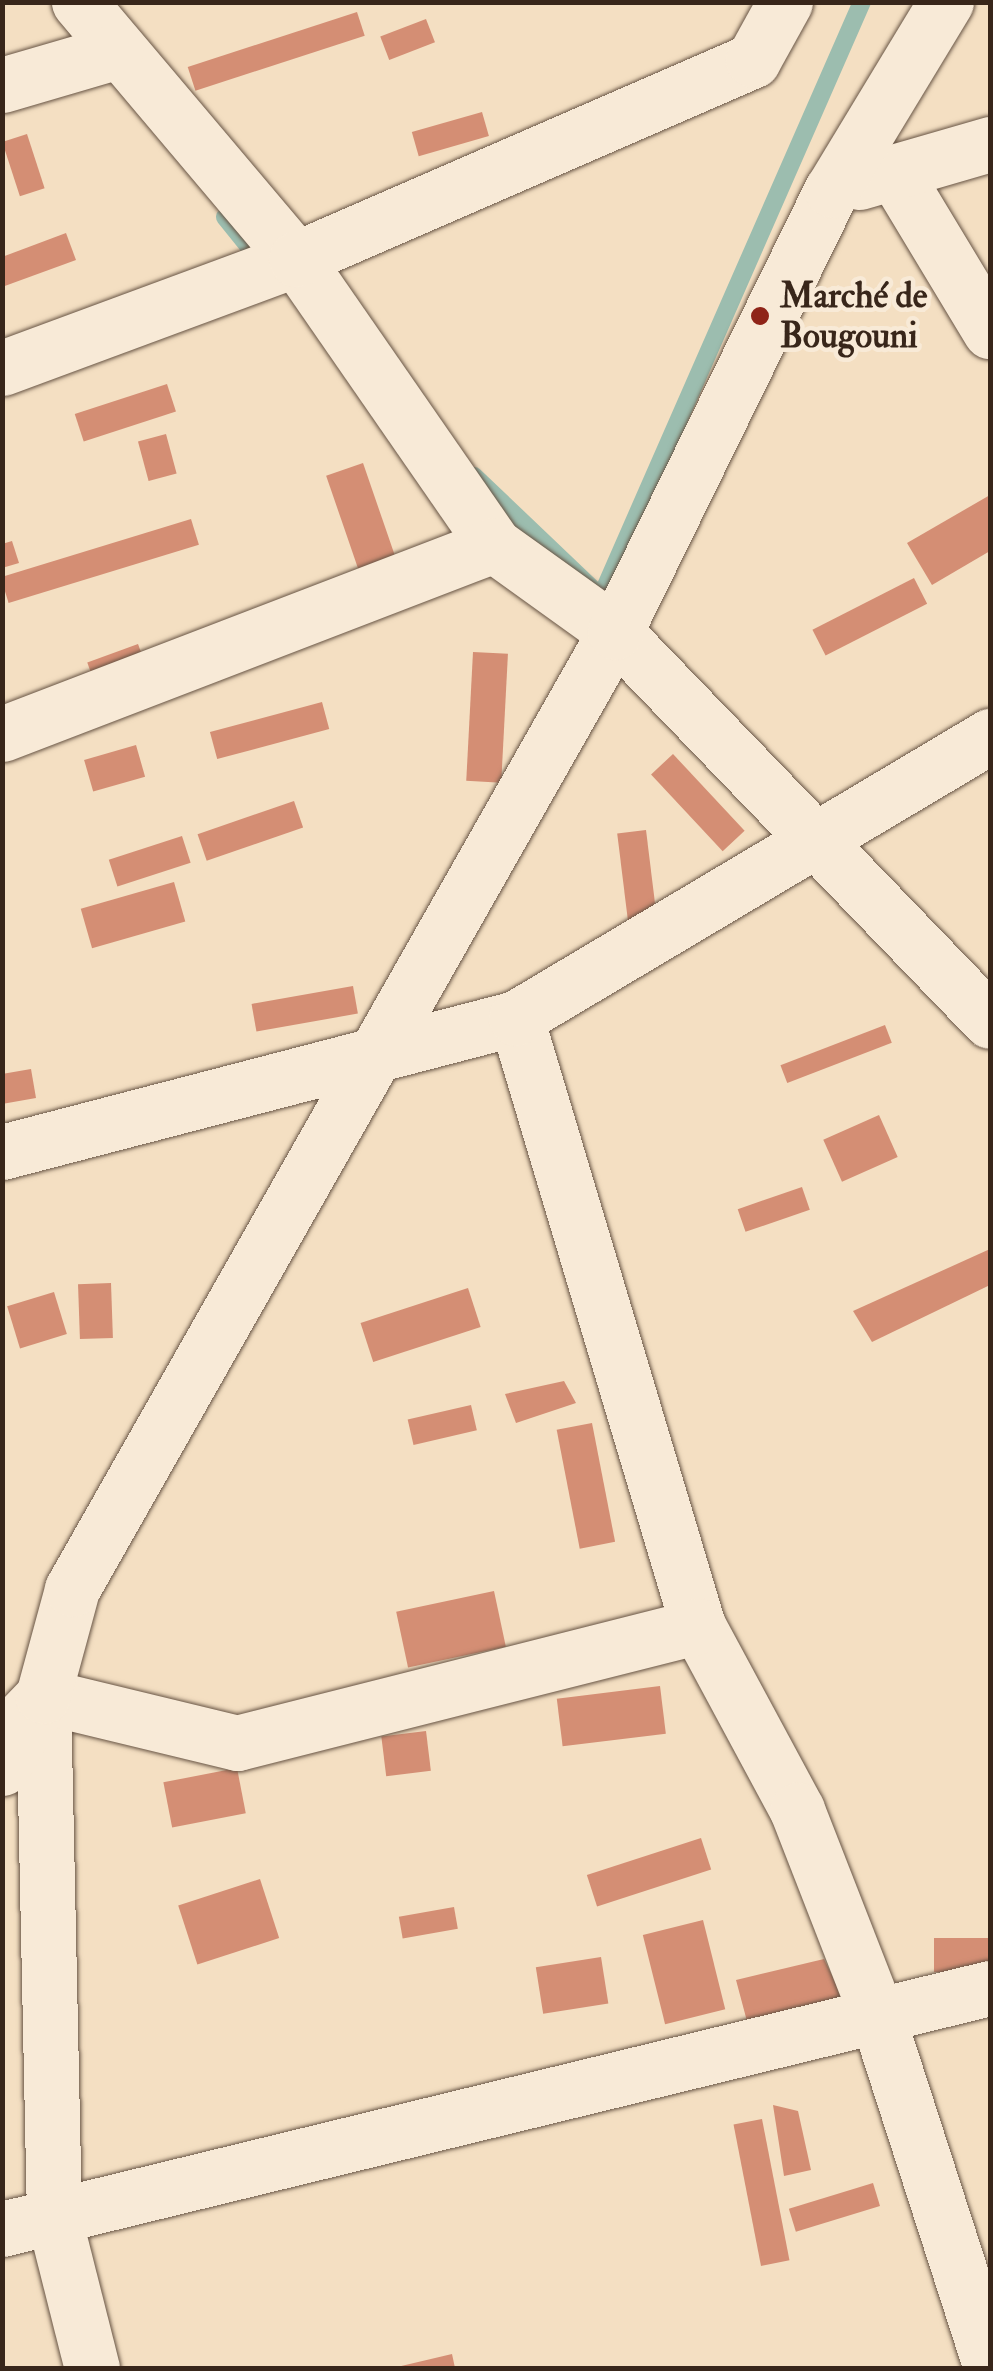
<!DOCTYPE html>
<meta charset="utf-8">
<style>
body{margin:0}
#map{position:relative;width:993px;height:2371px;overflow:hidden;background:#f4dfc2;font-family:"IM FELL Double Pica",serif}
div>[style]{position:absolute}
.stream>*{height:18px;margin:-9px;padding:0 9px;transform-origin:9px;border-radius:9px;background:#9cbdaf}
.building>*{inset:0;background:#d48e74;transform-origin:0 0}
.roads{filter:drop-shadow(0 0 2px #675444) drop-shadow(0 0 2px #675444)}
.minor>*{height:55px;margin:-27.5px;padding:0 27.5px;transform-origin:27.5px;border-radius:27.5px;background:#f8ead7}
.dots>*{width:28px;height:28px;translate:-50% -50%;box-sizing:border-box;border:5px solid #f8ead7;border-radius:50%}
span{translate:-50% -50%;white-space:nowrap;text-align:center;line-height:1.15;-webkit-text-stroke:9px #f8ead7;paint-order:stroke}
.poi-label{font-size:35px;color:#38261a;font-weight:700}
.left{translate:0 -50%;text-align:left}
.frame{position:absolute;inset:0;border:5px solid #38261a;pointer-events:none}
</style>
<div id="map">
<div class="stream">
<div style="left:225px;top:217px;width:59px;rotate:51.2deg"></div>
<div style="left:474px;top:476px;width:175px;rotate:43.6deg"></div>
<div style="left:601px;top:597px;width:650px;rotate:-66.32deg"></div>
</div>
<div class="building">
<div style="left:357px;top:12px;width:25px;height:178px;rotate:72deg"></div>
<div style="left:426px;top:19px;width:25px;height:49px;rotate:69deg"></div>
<div style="left:482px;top:112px;width:25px;height:73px;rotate:74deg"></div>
<div style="left:27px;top:134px;width:57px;height:26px;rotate:72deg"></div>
<div style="clip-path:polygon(66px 233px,76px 260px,2px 287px,2px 257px)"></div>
<div style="left:167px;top:384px;width:29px;height:97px;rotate:72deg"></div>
<div style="left:166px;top:434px;width:41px;height:29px;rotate:75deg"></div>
<div style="left:363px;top:463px;width:137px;height:39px;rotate:71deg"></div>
<div style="clip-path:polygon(990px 495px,990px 551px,932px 585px,907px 543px)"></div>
<div style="left:191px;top:519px;width:27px;height:199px;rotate:73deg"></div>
<div style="clip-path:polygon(12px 541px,19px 563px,2px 568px,2px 544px)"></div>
<div style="left:914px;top:578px;width:29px;height:114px;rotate:63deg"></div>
<div style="left:138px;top:644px;width:30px;height:54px;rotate:70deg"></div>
<div style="left:473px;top:652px;width:35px;height:129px;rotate:3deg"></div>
<div style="left:322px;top:702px;width:28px;height:116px;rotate:75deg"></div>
<div style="left:136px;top:745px;width:33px;height:54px;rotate:74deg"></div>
<div style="left:673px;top:754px;width:105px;height:30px;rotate:47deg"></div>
<div style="left:294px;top:801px;width:28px;height:102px;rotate:71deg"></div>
<div style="left:646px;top:830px;width:90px;height:29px;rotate:83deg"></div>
<div style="left:182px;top:836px;width:28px;height:77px;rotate:72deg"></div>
<div style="left:174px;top:882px;width:41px;height:97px;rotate:74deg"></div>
<div style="left:353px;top:986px;width:28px;height:103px;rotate:80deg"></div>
<div style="left:885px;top:1025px;width:19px;height:112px;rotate:69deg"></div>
<div style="clip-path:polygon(31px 1069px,36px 1098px,2px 1104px,2px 1074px)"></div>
<div style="left:879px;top:1115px;width:46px;height:61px;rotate:66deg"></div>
<div style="left:802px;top:1187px;width:24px;height:68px;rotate:71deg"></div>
<div style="clip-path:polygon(990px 1249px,990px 1285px,872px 1342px,853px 1311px)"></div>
<div style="left:111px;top:1283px;width:55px;height:33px;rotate:88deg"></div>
<div style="left:468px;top:1288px;width:41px;height:113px;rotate:72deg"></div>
<div style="left:54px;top:1292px;width:44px;height:49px;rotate:73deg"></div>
<div style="clip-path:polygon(564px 1381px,576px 1403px,516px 1423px,505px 1394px)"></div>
<div style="left:471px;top:1405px;width:26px;height:65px;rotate:77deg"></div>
<div style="left:592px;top:1423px;width:121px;height:36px;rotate:79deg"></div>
<div style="left:494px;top:1591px;width:57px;height:100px;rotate:78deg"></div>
<div style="left:660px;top:1686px;width:48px;height:104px;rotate:83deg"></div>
<div style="left:426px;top:1731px;width:40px;height:45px;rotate:83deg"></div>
<div style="left:237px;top:1768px;width:46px;height:75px;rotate:79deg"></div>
<div style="left:701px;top:1838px;width:33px;height:120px;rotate:72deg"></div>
<div style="left:260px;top:1879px;width:62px;height:86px;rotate:72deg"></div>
<div style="left:454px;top:1907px;width:22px;height:56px;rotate:80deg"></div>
<div style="left:703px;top:1920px;width:92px;height:62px;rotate:76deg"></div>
<div style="left:990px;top:1938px;width:34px;height:56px;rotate:90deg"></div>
<div style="left:601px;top:1957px;width:47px;height:66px;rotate:81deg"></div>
<div style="clip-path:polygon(824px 1959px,843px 1998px,748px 2025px,736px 1980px)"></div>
<div style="clip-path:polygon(773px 2105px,798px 2111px,811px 2170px,784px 2176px)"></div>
<div style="left:762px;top:2119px;width:144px;height:29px;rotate:79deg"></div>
<div style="left:873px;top:2183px;width:24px;height:88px;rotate:73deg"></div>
<div style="clip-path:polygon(452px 2354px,455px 2368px,397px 2368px,397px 2367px)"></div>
</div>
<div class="roads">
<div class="minor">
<div style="left:79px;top:2px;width:336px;rotate:49.8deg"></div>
<div style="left:296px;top:259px;width:348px;rotate:55.3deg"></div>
<div style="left:494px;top:545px;width:149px;rotate:35.7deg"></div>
<div style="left:615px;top:632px;width:540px;rotate:46.05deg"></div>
<div style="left:2px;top:85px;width:118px;rotate:-16.3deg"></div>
<div style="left:894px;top:172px;width:186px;rotate:58.9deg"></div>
<div style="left:859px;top:182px;width:136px;rotate:-16.2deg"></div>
<div style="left:2px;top:368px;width:314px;rotate:-20.3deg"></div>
<div style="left:296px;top:259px;width:498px;rotate:-23.5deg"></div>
<div style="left:753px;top:60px;width:66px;rotate:-61.1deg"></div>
<div style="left:2px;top:734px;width:527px;rotate:-21.01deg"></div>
<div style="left:516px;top:1018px;width:635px;rotate:73.34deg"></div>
<div style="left:698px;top:1626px;width:209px;rotate:61.7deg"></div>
<div style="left:797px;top:1810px;width:220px;rotate:68.7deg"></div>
<div style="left:877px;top:2015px;width:368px;rotate:72.1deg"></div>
<div style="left:2px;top:1152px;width:531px;rotate:-14.61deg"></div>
<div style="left:516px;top:1018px;width:552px;rotate:-30.75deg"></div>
<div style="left:43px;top:1696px;width:522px;rotate:88.79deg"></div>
<div style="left:54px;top:2218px;width:155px;rotate:75.8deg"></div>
<div style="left:17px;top:1723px;width:37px;rotate:-46deg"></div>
<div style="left:43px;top:1696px;width:200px;rotate:13.6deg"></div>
<div style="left:237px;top:1743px;width:476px;rotate:-14.2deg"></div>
<div style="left:2px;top:1768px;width:83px;rotate:-60.3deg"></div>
<div style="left:43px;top:1696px;width:111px;rotate:-74.8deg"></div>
<div style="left:72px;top:1589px;width:1100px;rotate:-60.43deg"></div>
<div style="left:615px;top:632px;width:492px;rotate:-63.9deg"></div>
<div style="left:832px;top:190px;width:220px;rotate:-58.8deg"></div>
<div style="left:2px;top:2229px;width:1017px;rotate:-13.71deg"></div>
</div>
</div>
<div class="dots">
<div style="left:760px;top:316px;background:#8f2418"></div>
</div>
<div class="poi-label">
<span class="left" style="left:780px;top:316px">Marché de<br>Bougouni</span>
</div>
<div class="frame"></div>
</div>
